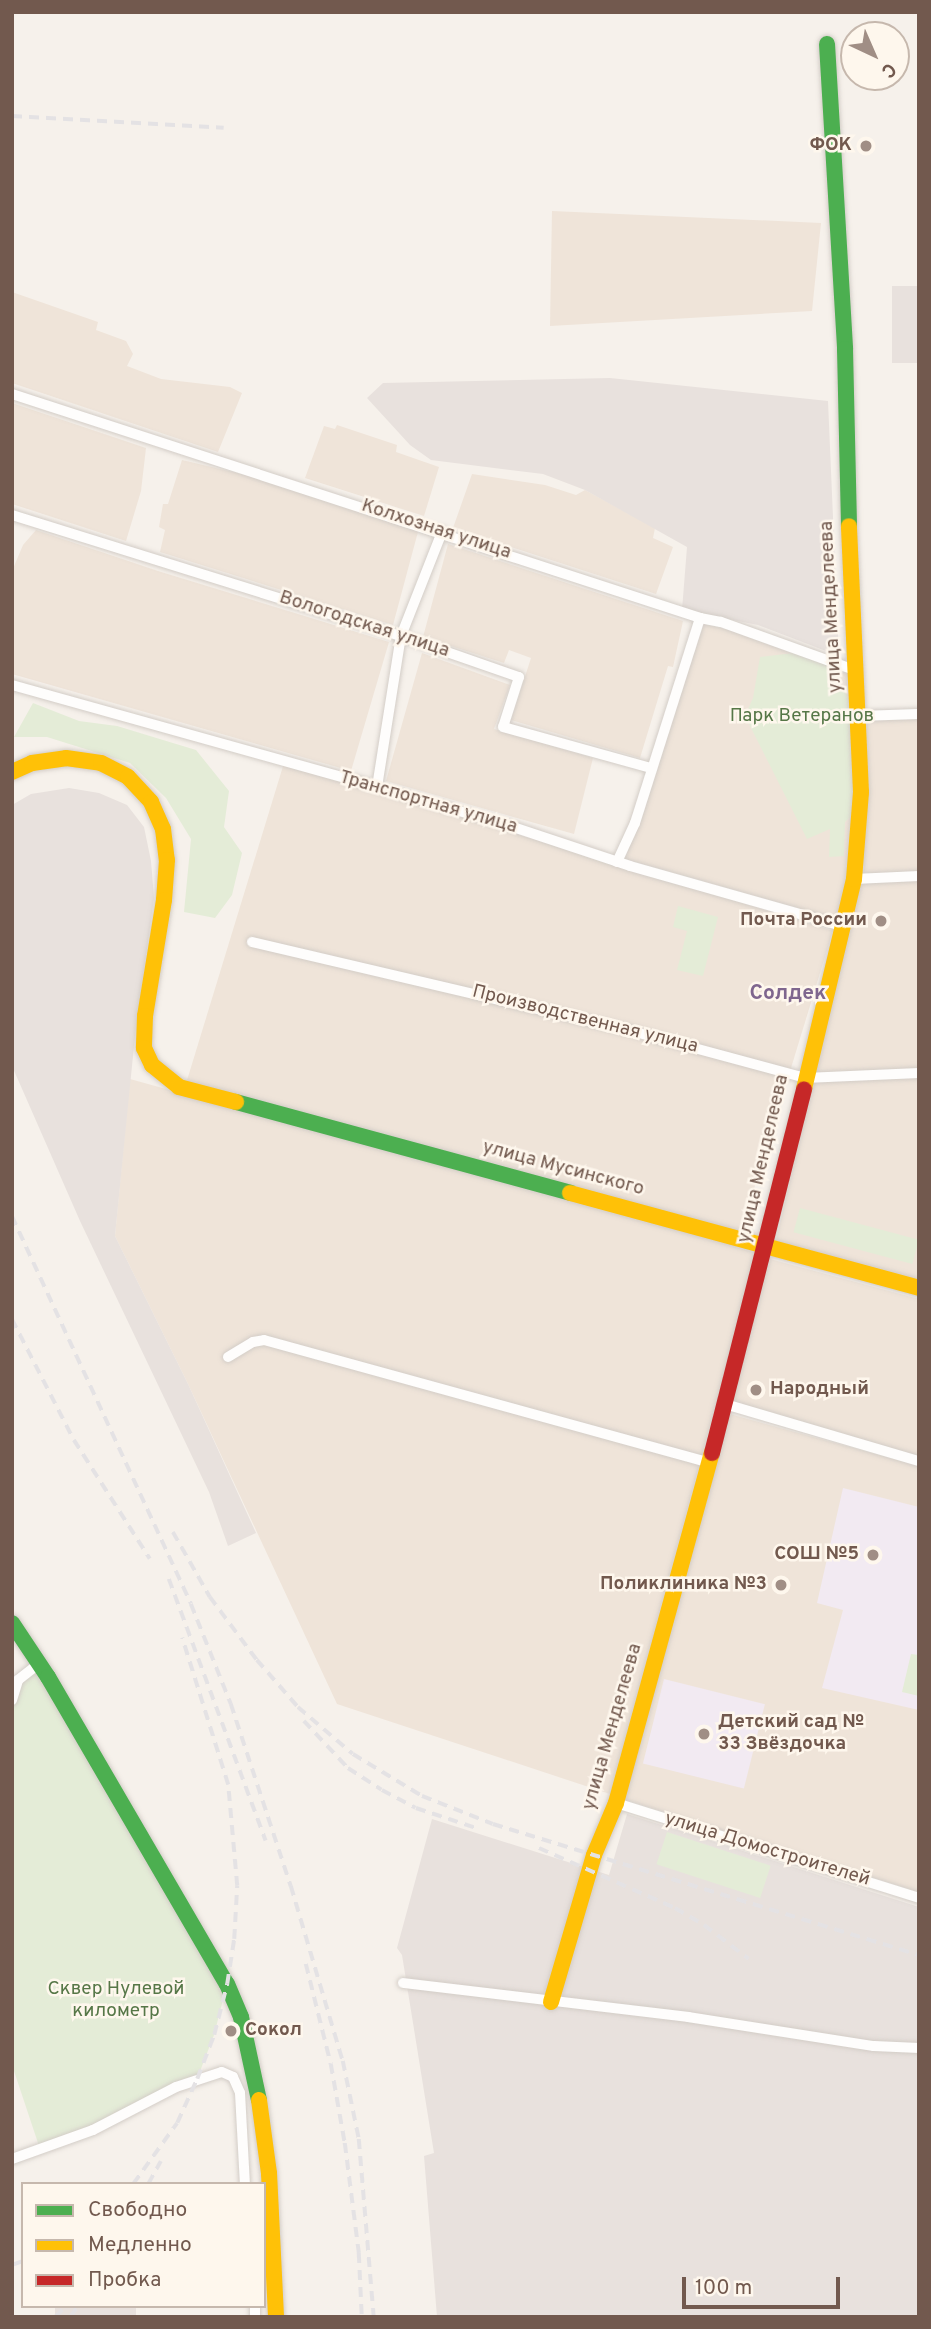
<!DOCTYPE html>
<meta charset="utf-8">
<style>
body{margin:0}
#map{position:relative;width:931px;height:2329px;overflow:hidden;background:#f6f1eb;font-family:Overpass,sans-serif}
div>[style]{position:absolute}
.residential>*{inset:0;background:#efe4d9;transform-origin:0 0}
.industrial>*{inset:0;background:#e8e1dd;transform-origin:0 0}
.education>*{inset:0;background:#f2eaf2;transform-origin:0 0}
.green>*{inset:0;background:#e4ecd7;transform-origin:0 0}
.roads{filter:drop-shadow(0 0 2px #d3cdc7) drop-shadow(0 0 2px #d3cdc7)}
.street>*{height:10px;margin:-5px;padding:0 5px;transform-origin:5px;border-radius:5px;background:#fefdfc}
.fast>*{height:16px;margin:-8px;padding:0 8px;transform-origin:8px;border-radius:8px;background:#4caf50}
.slow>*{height:16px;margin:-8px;padding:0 8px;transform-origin:8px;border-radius:8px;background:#ffc107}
.jam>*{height:16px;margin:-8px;padding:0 8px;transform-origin:8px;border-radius:8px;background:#c62828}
.rail>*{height:3.5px;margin-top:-1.75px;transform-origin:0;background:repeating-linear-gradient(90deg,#e4e2e4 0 10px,transparent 0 17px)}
.dots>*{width:19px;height:19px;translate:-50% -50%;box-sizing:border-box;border:4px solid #fef7ed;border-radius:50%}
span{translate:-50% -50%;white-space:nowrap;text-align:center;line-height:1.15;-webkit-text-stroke:5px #fef7ed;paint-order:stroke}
.poi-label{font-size:19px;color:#72594e;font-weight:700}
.right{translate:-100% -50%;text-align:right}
.left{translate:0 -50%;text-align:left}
.street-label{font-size:19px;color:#72594e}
.park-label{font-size:19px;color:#567747}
.neighbourhood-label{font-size:21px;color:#7f668e;font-weight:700}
.frame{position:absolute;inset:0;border:14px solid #72594e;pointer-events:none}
.legend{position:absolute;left:21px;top:2182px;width:245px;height:126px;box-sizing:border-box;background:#fef7ed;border:2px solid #c6b8ad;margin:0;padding:9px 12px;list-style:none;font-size:21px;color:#72594e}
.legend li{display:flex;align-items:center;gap:14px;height:35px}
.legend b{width:35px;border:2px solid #c6b8ad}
.north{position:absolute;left:840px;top:21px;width:70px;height:70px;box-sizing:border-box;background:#fef7ed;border:2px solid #c6b8ad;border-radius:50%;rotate:136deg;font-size:19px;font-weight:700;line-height:28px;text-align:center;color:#72594e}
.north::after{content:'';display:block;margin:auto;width:24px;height:32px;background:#a08e85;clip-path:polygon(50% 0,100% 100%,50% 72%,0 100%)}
.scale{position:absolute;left:682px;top:2277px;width:158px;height:32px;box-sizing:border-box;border:4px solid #72594e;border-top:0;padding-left:9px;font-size:21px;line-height:24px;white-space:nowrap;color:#72594e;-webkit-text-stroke:5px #fef7ed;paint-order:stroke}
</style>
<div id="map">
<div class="residential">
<div style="clip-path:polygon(552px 211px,821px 223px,812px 311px,550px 326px)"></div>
<div style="clip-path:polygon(12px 292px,98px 322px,96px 330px,126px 341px,133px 354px,127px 366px,161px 379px,230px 387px,242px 393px,218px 452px,12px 383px)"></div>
<div style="clip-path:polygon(12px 403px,146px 448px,141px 491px,126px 541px,12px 504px)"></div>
<div style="clip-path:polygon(337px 425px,397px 445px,396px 452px,439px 467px,424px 516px,305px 478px,324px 426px,335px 429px)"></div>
<div style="clip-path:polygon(182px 460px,266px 480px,419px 528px,393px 625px,160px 552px,165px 530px,159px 527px,163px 504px,168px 504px)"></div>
<div style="clip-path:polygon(472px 474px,545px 485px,576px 495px,585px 490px,655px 528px,653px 538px,673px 547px,656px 594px,453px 528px)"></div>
<div style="clip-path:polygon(36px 530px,158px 571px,389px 642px,351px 771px,12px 674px,12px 571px,23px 545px)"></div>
<div style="clip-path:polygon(448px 544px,683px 621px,673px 667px,668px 666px,640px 758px,511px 720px,531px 658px,509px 650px,504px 663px,423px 637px)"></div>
<div style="clip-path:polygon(704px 624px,729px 630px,851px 675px,859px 792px,850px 878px,837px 919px,625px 859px)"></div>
<div style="clip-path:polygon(422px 653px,510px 685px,494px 729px,593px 758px,574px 834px,386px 781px)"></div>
<div style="left:919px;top:720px;width:153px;height:55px;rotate:90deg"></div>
<div style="left:284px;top:763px;width:574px;height:333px;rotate:17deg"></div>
<div style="clip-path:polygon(919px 879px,919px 1069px,814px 1073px,860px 882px)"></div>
<div style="clip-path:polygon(919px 1077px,919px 1279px,776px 1241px,813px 1081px)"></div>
<div style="clip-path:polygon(130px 1079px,757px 1253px,610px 1794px,337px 1704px,188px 1384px,115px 1236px)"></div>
<div style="clip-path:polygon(770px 1259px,919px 1299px,919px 1457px,731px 1401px)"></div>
<div style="clip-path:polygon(726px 1413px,919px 1466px,919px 1892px,623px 1799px)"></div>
</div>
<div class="industrial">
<div style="left:919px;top:286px;width:77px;height:27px;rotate:90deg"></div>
<div style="clip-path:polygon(610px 378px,828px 401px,839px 656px,758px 625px,682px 610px,687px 547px,585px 490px,543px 474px,431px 460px,410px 445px,367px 398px,383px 383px)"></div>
<div style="clip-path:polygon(69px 788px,99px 793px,127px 805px,144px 827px,151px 861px,154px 898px,135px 1036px,115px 1236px,188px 1384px,256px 1533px,228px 1546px,209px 1492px,80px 1221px,12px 1066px,12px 805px,31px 794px)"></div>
<div style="clip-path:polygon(627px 1814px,919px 1907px,919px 2317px,437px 2317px,424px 2156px,434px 2153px,402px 1955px,397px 1948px,432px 1819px,609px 1875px)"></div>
<div style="left:55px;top:2306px;width:81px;height:14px"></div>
</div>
<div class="education">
<div style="clip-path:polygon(843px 1488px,919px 1507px,919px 1710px,822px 1688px,843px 1610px,817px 1603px)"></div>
<div style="left:664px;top:1679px;width:104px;height:87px;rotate:14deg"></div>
</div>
<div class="green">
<div style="clip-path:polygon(802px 652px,825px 661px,852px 703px,857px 810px,845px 822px,844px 856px,829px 857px,830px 829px,807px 839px,745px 716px,753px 698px,760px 657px)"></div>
<div style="clip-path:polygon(33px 703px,79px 721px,117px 726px,196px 750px,229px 791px,224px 827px,242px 853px,232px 895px,215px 918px,184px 912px,191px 839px,166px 798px,130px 763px,47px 737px,14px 737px)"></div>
<div style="clip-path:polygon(678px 906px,718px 917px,703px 976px,677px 970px,687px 931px,673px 927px)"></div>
<div style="left:800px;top:1208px;width:123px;height:25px;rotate:15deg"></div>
<div style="clip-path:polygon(911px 1654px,919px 1655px,919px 1696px,902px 1692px)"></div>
<div style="clip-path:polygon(40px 1663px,227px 1984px,214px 2035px,197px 2079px,40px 2149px,12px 2065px,12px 1700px,18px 1680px)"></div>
<div style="left:667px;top:1832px;width:109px;height:34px;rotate:18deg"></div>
</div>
<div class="roads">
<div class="street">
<div style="left:12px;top:394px;width:724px;rotate:18.03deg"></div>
<div style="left:700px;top:618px;width:21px;rotate:11deg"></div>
<div style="left:721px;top:622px;width:145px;rotate:19.8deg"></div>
<div style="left:12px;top:515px;width:407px;rotate:17.3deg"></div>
<div style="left:401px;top:636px;width:125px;rotate:19.2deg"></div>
<div style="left:519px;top:677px;width:52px;rotate:107.7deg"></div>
<div style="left:503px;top:727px;width:154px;rotate:15.5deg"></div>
<div style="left:12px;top:685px;width:379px;rotate:15.6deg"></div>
<div style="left:377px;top:787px;width:139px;rotate:16.3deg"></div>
<div style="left:510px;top:826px;width:126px;rotate:18.4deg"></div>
<div style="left:630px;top:866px;width:220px;rotate:15.8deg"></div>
<div style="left:859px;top:716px;width:60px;rotate:-1.9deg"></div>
<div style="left:377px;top:787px;width:153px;rotate:-81deg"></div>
<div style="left:401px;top:636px;width:112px;rotate:-68.5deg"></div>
<div style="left:617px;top:862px;width:43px;rotate:-65.2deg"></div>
<div style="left:635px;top:823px;width:215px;rotate:-72.4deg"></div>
<div style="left:854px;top:879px;width:65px;rotate:-2.6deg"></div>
<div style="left:252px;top:942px;width:382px;rotate:13.2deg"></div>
<div style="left:624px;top:1029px;width:188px;rotate:15.1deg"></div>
<div style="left:805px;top:1078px;width:114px;rotate:-2.5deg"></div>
<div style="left:228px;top:1357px;width:29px;rotate:-31deg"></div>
<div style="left:253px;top:1342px;width:11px;rotate:-10deg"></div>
<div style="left:264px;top:1340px;width:460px;rotate:15.4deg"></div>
<div style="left:725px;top:1404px;width:202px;rotate:16.4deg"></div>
<div style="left:12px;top:1700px;width:21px;rotate:-73deg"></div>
<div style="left:18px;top:1680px;width:28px;rotate:-38deg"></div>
<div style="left:616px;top:1803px;width:318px;rotate:17.4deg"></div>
<div style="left:403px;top:1983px;width:287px;rotate:6.8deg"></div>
<div style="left:688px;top:2017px;width:188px;rotate:8.9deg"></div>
<div style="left:874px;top:2046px;width:45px;rotate:2.5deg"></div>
<div style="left:12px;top:2159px;width:86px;rotate:-19.7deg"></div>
<div style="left:93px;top:2130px;width:93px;rotate:-27.4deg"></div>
<div style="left:176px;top:2087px;width:48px;rotate:-18.1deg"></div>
<div style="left:222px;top:2072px;width:12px;rotate:24deg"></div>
<div style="left:233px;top:2077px;width:17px;rotate:66deg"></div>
<div style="left:240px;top:2093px;width:91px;rotate:86.9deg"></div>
<div style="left:255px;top:2306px;width:11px;rotate:90deg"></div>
</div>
<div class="fast">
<div style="left:827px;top:44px;width:306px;rotate:86.6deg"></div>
<div style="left:845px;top:349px;width:177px;rotate:88.7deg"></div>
<div style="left:236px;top:1102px;width:346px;rotate:15.2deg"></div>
<div style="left:12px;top:1623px;width:65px;rotate:56.3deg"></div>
<div style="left:48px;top:1677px;width:355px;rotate:59.8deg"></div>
<div style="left:227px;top:1984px;width:36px;rotate:67deg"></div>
<div style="left:241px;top:2017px;width:85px;rotate:77.8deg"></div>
</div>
<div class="slow">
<div style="left:12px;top:772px;width:22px;rotate:-24deg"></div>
<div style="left:32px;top:763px;width:34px;rotate:-8deg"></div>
<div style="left:66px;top:758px;width:35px;rotate:8deg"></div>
<div style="left:101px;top:763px;width:30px;rotate:27deg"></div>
<div style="left:128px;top:777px;width:34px;rotate:47deg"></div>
<div style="left:151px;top:802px;width:30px;rotate:66deg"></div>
<div style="left:163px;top:829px;width:31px;rotate:83deg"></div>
<div style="left:167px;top:860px;width:40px;rotate:94.3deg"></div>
<div style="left:164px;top:900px;width:118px;rotate:99.3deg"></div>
<div style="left:145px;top:1016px;width:32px;rotate:92deg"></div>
<div style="left:144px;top:1048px;width:19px;rotate:65deg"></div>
<div style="left:152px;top:1065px;width:35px;rotate:39deg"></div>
<div style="left:179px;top:1087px;width:59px;rotate:14.7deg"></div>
<div style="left:804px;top:1089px;width:216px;rotate:-76.6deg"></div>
<div style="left:854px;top:879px;width:87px;rotate:-85.4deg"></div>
<div style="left:861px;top:792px;width:266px;rotate:-92.6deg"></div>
<div style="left:570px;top:1193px;width:362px;rotate:15.2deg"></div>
<div style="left:551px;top:2002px;width:153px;rotate:-73.7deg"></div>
<div style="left:594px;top:1855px;width:56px;rotate:-67.1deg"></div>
<div style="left:616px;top:1803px;width:363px;rotate:-74.7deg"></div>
<div style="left:259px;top:2100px;width:74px;rotate:82.2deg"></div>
<div style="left:269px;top:2173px;width:144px;rotate:87.2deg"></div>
</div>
<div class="jam">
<div style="left:712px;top:1453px;width:375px;rotate:-75.8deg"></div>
</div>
</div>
<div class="rail">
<div style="left:12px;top:116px;width:212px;rotate:3.2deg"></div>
<div style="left:12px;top:1216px;width:427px;rotate:65.2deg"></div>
<div style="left:191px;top:1604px;width:108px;rotate:68.2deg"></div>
<div style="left:231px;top:1704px;width:192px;rotate:71.8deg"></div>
<div style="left:291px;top:1886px;width:183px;rotate:73.5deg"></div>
<div style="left:343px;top:2061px;width:80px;rotate:78.4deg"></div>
<div style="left:359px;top:2139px;width:179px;rotate:85.2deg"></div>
<div style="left:12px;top:1319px;width:136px;rotate:62.9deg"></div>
<div style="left:74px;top:1440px;width:141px;rotate:57.4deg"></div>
<div style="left:173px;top:1532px;width:75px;rotate:60.4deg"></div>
<div style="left:210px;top:1597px;width:79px;rotate:53.3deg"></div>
<div style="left:257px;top:1660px;width:62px;rotate:48.9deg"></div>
<div style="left:298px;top:1707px;width:72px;rotate:40.5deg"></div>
<div style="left:353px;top:1754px;width:81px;rotate:31.3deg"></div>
<div style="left:422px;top:1796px;width:76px;rotate:21.5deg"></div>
<div style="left:493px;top:1824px;width:446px;rotate:17.1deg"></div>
<div style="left:169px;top:1579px;width:279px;rotate:69.7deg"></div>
<div style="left:304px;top:1721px;width:64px;rotate:46.9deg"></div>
<div style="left:348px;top:1768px;width:40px;rotate:32.9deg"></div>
<div style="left:382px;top:1790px;width:38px;rotate:28deg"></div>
<div style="left:416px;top:1808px;width:63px;rotate:18.4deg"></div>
<div style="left:539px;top:1848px;width:149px;rotate:23.8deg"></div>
<div style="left:675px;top:1908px;width:34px;rotate:30deg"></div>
<div style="left:704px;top:1925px;width:56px;rotate:37.1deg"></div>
<div style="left:306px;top:1964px;width:103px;rotate:76deg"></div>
<div style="left:331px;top:2064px;width:80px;rotate:80deg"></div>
<div style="left:345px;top:2143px;width:111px;rotate:82.7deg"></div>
<div style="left:359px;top:2253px;width:64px;rotate:87.3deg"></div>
<div style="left:133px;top:2184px;width:75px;rotate:-54.2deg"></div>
<div style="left:177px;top:2123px;width:48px;rotate:-65.6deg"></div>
<div style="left:197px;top:2079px;width:47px;rotate:-68.9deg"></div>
<div style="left:214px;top:2035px;width:53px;rotate:-75.7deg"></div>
<div style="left:227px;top:1984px;width:46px;rotate:-81.2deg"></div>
<div style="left:234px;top:1939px;width:53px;rotate:-86.8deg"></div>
<div style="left:237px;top:1886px;width:101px;rotate:-95.1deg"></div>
<div style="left:228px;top:1785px;width:154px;rotate:-107.4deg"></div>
<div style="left:148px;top:2184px;width:26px;rotate:-61deg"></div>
<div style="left:12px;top:2265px;width:12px;rotate:-20deg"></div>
<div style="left:55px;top:2317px;width:16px;rotate:-45deg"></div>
<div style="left:70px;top:2317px;width:14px;rotate:-54deg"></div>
</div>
<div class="dots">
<div style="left:866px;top:146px;background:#a08e85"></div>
<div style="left:881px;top:921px;background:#a08e85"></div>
<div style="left:756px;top:1390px;background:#a08e85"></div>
<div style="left:873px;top:1555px;background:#a08e85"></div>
<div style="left:781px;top:1585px;background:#a08e85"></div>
<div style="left:704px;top:1734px;background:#a08e85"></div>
<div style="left:231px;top:2031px;background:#a08e85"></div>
</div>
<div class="poi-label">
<span class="right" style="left:852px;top:146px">ФОК</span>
<span class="right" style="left:867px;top:921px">Почта России</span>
<span class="left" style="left:770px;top:1390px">Народный</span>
<span class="right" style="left:859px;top:1555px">СОШ №5</span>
<span class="right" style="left:767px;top:1585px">Поликлиника №3</span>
<span class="left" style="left:718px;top:1734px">Детский сад №<br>33 Звёздочка</span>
<span class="left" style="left:245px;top:2031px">Сокол</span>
</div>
<div class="street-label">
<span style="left:436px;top:530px;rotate:18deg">Колхозная улица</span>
<span style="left:832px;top:607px;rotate:-93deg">улица Менделеева</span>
<span style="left:364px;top:625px;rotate:18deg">Вологодская улица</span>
<span style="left:428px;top:803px;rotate:16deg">Транспортная улица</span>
<span style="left:585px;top:1020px;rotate:14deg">Производственная улица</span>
<span style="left:764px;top:1159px;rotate:-77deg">улица Менделеева</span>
<span style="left:563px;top:1169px;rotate:15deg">улица Мусинского</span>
<span style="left:613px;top:1727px;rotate:-74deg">улица Менделеева</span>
<span style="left:767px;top:1850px;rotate:17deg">улица Домостроителей</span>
</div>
<div class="park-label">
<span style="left:802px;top:717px">Парк Ветеранов</span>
<span style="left:116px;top:2001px">Сквер Нулевой<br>километр</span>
</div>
<div class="neighbourhood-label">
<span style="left:788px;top:994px">Солдек</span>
</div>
<div class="frame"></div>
<ul class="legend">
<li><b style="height:9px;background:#4caf50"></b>Свободно</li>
<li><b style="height:9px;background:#ffc107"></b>Медленно</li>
<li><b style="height:9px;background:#c62828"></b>Пробка</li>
</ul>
<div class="north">С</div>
<div class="scale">100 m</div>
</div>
